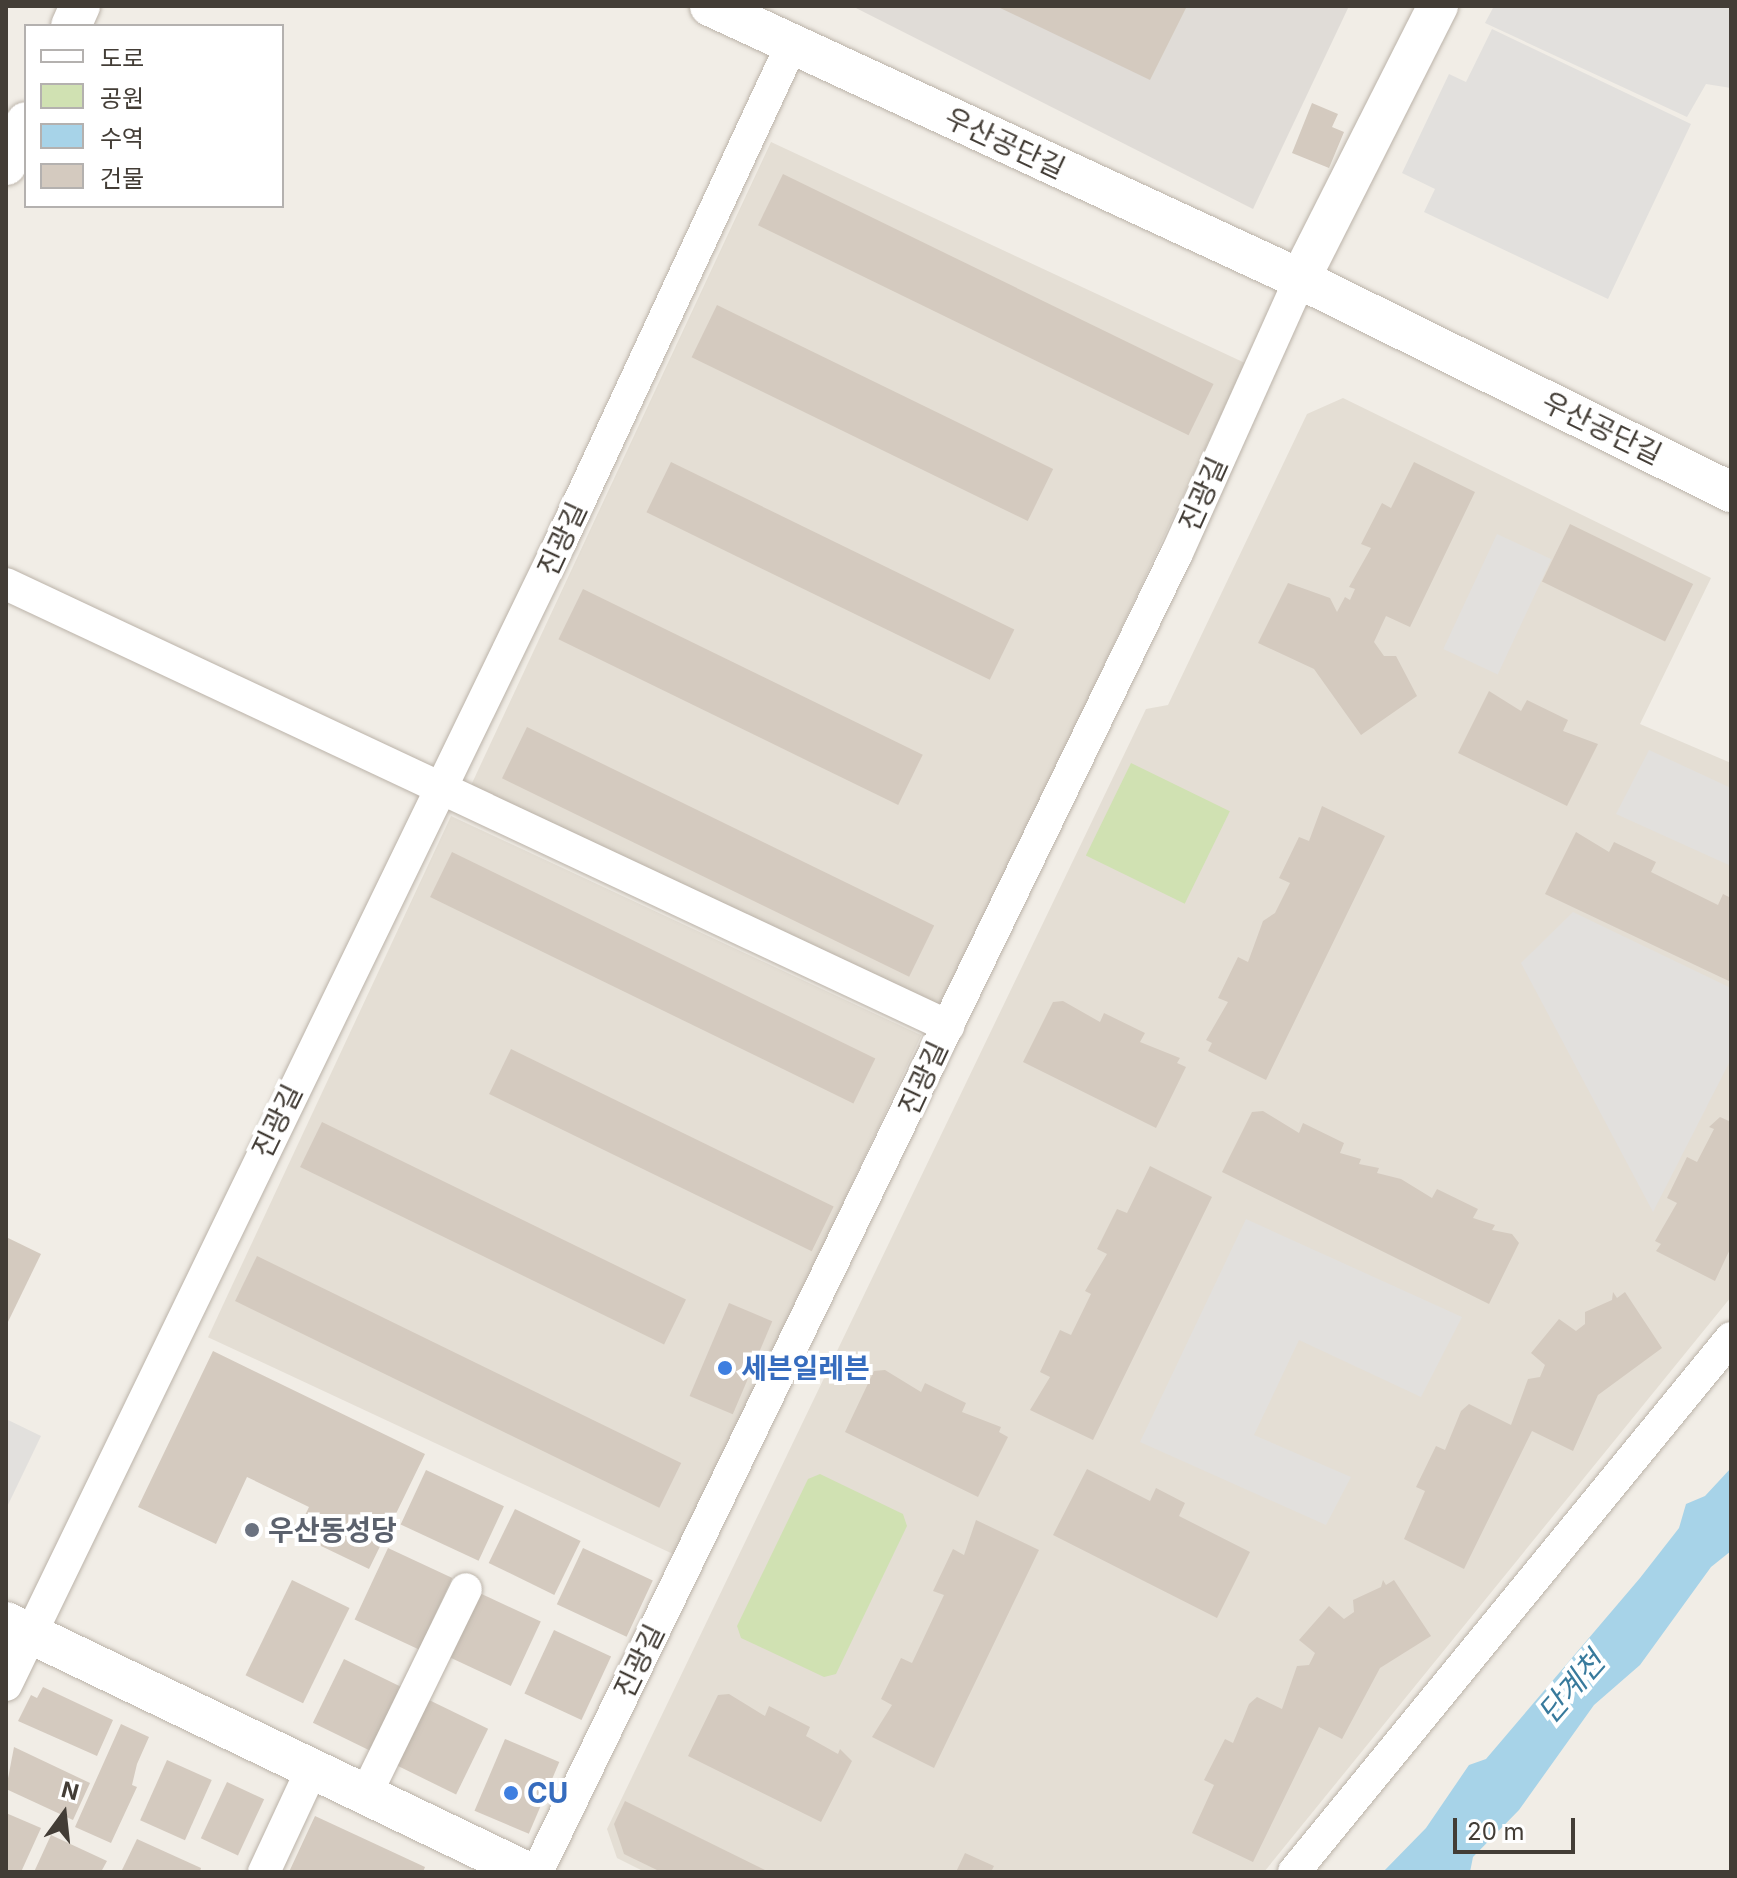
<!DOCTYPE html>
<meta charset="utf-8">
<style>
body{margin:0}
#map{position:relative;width:1737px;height:1878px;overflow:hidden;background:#f1ede6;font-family:Inter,"Noto Sans KR",sans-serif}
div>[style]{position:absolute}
.residential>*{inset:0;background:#e4ded4;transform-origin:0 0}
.industrial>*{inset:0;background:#e0dcd7}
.green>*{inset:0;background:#d0e1b2;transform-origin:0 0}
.parking>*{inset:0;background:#e2e0dd;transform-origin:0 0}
.water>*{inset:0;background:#a7d3e8}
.building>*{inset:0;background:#d4cabf;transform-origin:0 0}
.roads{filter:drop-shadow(0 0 2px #bbb3a9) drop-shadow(0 0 2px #bbb3a9)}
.minor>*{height:32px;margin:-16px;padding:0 16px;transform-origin:16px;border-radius:16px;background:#fff}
.tertiary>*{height:40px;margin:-20px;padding:0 20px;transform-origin:20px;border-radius:20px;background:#fff}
.dots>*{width:22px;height:22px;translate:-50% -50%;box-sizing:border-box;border:4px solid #fff;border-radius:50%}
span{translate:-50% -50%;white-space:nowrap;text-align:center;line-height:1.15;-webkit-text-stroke:8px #fff;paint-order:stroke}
.street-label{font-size:28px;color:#433d36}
.shop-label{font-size:28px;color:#366cbe;font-weight:700}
.left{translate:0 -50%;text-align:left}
.worship-label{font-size:28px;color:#5b616d;font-weight:700}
.water-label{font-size:30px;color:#387a9c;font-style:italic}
.frame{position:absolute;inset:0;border:8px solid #433d36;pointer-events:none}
.legend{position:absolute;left:24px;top:24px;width:260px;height:184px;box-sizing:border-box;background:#fff;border:2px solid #b4b1af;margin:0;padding:10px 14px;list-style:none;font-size:24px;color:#433d36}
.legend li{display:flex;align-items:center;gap:16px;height:40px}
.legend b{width:40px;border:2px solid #b4b1af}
.north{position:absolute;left:24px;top:1774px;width:80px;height:80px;-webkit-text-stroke:6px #fff;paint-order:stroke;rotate:15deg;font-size:22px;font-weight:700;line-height:32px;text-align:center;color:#433d36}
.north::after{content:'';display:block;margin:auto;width:28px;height:36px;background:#433d36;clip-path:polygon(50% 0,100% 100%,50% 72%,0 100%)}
.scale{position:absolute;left:1453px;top:1818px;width:122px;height:36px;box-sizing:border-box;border:4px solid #433d36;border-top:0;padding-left:10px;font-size:24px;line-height:28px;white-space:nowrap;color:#433d36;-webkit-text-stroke:6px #fff;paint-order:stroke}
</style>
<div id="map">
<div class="residential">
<div style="left:771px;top:142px;width:523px;height:711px;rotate:25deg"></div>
<div style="clip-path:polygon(1343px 398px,1711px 578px,1640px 724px,1731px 763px,1731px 1297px,1264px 1872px,645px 1872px,617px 1858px,607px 1829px,1146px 709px,1168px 705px,1307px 414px)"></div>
<div style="left:451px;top:816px;width:519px;height:575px;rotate:25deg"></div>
</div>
<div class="industrial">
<div style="clip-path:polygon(852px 6px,1349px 6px,1253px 209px)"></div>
</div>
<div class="green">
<div style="left:1131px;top:763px;width:110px;height:103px;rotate:26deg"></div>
<div style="clip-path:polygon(820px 1474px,903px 1514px,907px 1526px,836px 1674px,824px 1677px,741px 1638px,737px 1626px,808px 1479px)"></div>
</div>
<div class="parking">
<div style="clip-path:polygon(1494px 6px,1731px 6px,1731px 88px,1706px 84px,1687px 117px,1485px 23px)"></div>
<div style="clip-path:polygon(1492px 29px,1691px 124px,1608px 299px,1424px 212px,1435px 189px,1402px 173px,1449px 74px,1466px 82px)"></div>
<div style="left:1497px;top:534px;width:60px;height:127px;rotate:25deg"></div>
<div style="clip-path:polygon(1649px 750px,1731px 788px,1731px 866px,1616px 814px)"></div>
<div style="clip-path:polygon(1573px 912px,1731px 988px,1731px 1059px,1653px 1212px,1521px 963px)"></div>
<div style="clip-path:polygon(1246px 1219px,1462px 1317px,1421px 1397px,1299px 1340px,1254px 1435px,1351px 1477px,1326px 1525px,1140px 1442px)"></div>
<div style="clip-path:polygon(6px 1419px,41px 1436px,6px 1509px)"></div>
</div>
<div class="water">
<div style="clip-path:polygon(1731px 1468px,1731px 1551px,1711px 1567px,1640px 1665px,1594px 1705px,1519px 1810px,1473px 1857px,1470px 1872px,1383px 1872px,1426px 1828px,1469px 1765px,1486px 1759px,1640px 1578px,1679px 1528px,1686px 1504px,1705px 1496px)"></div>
</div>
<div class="building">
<div style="clip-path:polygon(996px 6px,1187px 6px,1150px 80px)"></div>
<div style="clip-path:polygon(1312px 103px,1338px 114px,1332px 127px,1344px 132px,1329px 168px,1292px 153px)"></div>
<div style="left:783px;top:174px;width:479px;height:57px;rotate:26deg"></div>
<div style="left:717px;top:305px;width:374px;height:58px;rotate:26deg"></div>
<div style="left:671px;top:462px;width:382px;height:56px;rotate:26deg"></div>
<div style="clip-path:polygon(1414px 462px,1475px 492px,1410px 627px,1386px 616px,1374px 642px,1384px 656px,1396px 656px,1417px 696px,1361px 735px,1314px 669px,1258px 643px,1288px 583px,1330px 598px,1337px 612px,1345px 597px,1350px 600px,1355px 589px,1349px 587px,1371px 548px,1361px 544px,1382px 503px,1391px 508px)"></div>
<div style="left:1570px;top:524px;width:137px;height:64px;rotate:26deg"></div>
<div style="left:583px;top:589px;width:378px;height:56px;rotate:26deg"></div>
<div style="clip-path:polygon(1489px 691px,1521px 711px,1527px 700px,1568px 720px,1563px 731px,1598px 744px,1567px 806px,1458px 753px)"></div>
<div style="left:527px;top:727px;width:453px;height:57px;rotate:26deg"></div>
<div style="clip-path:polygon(1322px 806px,1385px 836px,1266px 1080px,1208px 1051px,1212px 1043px,1206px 1040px,1228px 1002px,1218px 998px,1238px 957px,1248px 962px,1263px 921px,1275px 913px,1290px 883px,1279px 878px,1299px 837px,1309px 841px)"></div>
<div style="clip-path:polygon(1576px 832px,1609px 852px,1614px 842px,1656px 862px,1651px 872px,1718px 905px,1723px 894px,1731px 898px,1731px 982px,1545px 894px)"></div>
<div style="left:452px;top:852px;width:471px;height:50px;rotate:26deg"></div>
<div style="clip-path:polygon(1063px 1001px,1100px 1022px,1104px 1013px,1145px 1033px,1140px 1042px,1180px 1058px,1177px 1063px,1186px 1067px,1156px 1128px,1023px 1062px,1053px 1002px)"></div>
<div style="left:511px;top:1049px;width:359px;height:50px;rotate:26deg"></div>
<div style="clip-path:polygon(1263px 1111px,1299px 1133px,1303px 1123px,1344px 1143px,1340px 1153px,1361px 1159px,1359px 1164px,1379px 1168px,1377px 1173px,1401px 1179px,1432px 1198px,1437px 1189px,1478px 1209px,1473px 1218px,1495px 1225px,1492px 1230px,1512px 1234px,1519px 1243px,1489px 1304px,1222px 1172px,1252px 1112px)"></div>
<div style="clip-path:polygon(1720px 1117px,1731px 1122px,1731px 1247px,1715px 1281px,1656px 1251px,1661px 1244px,1655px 1241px,1677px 1203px,1667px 1198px,1687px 1157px,1697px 1162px,1714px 1129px,1709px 1127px)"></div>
<div style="left:322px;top:1122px;width:405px;height:50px;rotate:26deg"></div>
<div style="clip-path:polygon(1150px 1166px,1212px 1197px,1093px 1440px,1030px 1410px,1050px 1377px,1040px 1372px,1060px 1330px,1071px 1335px,1091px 1294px,1085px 1291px,1107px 1254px,1097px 1249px,1117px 1209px,1127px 1213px)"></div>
<div style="clip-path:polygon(6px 1237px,41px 1254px,6px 1326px)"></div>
<div style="left:257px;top:1256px;width:472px;height:50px;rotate:26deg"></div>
<div style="clip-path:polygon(1613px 1292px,1617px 1298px,1625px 1292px,1662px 1348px,1598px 1395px,1573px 1451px,1532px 1431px,1464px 1569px,1404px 1539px,1425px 1491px,1416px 1487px,1436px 1446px,1445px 1450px,1461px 1411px,1469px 1404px,1511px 1425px,1528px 1379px,1540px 1377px,1545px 1365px,1531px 1353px,1559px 1319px,1576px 1331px,1585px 1324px,1585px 1312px,1612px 1300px)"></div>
<div style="left:729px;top:1303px;width:47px;height:101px;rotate:23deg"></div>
<div style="clip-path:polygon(213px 1351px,425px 1454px,369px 1569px,296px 1534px,309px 1507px,247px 1477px,216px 1544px,138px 1507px)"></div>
<div style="clip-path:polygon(885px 1370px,921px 1392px,925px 1383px,966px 1403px,962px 1412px,1001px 1427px,999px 1432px,1008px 1437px,978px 1497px,845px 1432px,874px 1371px)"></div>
<div style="clip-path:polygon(1087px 1469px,1150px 1501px,1156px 1488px,1185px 1503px,1179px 1516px,1250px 1552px,1217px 1618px,1053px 1535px)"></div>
<div style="left:426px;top:1470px;width:86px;height:60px;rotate:25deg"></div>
<div style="left:515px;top:1509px;width:73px;height:60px;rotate:26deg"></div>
<div style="clip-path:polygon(976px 1520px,1039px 1550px,934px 1768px,872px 1737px,892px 1705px,881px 1699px,901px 1658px,912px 1663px,944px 1595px,933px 1591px,953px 1549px,964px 1555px)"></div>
<div style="left:388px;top:1548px;width:71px;height:79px;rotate:25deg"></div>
<div style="left:583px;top:1548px;width:77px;height:62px;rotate:25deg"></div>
<div style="left:292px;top:1580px;width:64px;height:106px;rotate:26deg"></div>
<div style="clip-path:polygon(1383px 1580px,1386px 1585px,1394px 1580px,1431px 1636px,1380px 1668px,1342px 1739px,1319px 1727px,1253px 1862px,1192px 1833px,1214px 1785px,1204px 1780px,1225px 1739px,1233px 1743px,1249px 1704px,1257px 1697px,1282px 1709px,1297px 1666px,1309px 1665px,1315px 1653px,1299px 1640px,1329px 1606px,1344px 1619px,1354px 1612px,1353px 1600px,1381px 1587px)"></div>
<div style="left:471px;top:1589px;width:77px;height:71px;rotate:25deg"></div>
<div style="left:554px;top:1630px;width:63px;height:70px;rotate:25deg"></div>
<div style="left:344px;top:1659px;width:69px;height:71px;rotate:26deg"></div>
<div style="clip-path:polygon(43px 1687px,113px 1720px,97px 1756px,18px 1721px,31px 1695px,37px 1698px)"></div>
<div style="clip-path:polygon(729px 1694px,765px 1716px,769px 1706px,810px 1727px,806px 1736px,838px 1754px,840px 1749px,852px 1761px,821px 1822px,688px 1756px,718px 1695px)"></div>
<div style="left:427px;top:1699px;width:68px;height:73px;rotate:26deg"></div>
<div style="clip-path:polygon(121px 1724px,149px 1737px,137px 1764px,132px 1785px,137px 1787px,111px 1843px,75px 1827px)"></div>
<div style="left:505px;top:1739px;width:59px;height:78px;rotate:23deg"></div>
<div style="clip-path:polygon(14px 1747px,90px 1783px,73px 1820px,6px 1789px)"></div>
<div style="left:167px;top:1760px;width:49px;height:66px;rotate:24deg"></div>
<div style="left:227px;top:1782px;width:41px;height:62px;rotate:25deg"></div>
<div style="clip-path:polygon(625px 1801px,769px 1872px,661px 1872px,624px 1854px,614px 1824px)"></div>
<div style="clip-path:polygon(6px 1813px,41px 1828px,21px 1872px,6px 1871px)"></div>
<div style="clip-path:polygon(315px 1816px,425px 1867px,423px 1872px,289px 1872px)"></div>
<div style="clip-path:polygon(51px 1835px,107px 1861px,101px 1872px,34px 1872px)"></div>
<div style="clip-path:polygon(137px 1839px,201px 1868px,200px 1872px,121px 1872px)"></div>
<div style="clip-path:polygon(965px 1853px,994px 1866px,991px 1872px,956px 1872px)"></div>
</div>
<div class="roads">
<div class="minor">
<div style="left:6px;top:584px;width:1041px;rotate:25.14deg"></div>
<div style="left:6px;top:1685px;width:1272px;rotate:-64.12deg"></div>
<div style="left:561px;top:541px;width:548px;rotate:-65.07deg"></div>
<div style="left:365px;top:1796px;width:230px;rotate:-64deg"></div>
<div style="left:264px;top:1872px;width:114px;rotate:-65deg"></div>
<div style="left:537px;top:1872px;width:1466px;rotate:-64.12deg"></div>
<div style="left:1177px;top:553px;width:300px;rotate:-65.8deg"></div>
<div style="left:1294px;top:1872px;width:690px;rotate:-50.7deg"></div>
</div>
<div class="tertiary">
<div style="left:710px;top:6px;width:650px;rotate:24.83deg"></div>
<div style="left:1300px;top:279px;width:481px;rotate:26.3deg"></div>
<div style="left:71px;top:26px;width:22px;rotate:-66deg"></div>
<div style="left:6px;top:165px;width:47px;rotate:-65.1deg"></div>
<div style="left:1300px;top:279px;width:306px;rotate:-63.2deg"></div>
<div style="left:6px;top:1622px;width:578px;rotate:25.63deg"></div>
</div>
</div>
<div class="dots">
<div style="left:725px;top:1368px;background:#3f7fe0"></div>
<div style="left:252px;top:1530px;background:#6b7280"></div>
<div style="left:511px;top:1793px;background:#3f7fe0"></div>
</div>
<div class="street-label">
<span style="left:1005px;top:143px;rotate:25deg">우산공단길</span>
<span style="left:1602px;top:428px;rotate:26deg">우산공단길</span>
<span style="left:1203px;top:494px;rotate:-66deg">진광길</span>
<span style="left:562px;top:539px;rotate:-65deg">진광길</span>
<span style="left:923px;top:1078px;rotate:-65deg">진광길</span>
<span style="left:277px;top:1121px;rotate:-64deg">진광길</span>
<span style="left:639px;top:1661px;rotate:-64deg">진광길</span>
</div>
<div class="shop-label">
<span class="left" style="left:741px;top:1368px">세븐일레븐</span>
<span class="left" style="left:527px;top:1793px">CU</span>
</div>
<div class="worship-label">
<span class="left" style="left:268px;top:1530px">우산동성당</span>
</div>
<div class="water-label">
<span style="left:1571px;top:1687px;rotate:-49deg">단계천</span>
</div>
<div class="frame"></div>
<ul class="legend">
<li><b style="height:10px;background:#fff"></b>도로</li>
<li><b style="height:22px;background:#d0e1b2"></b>공원</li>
<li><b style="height:22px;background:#a7d3e8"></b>수역</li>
<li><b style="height:22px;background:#d4cabf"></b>건물</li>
</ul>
<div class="north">N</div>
<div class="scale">20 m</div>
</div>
